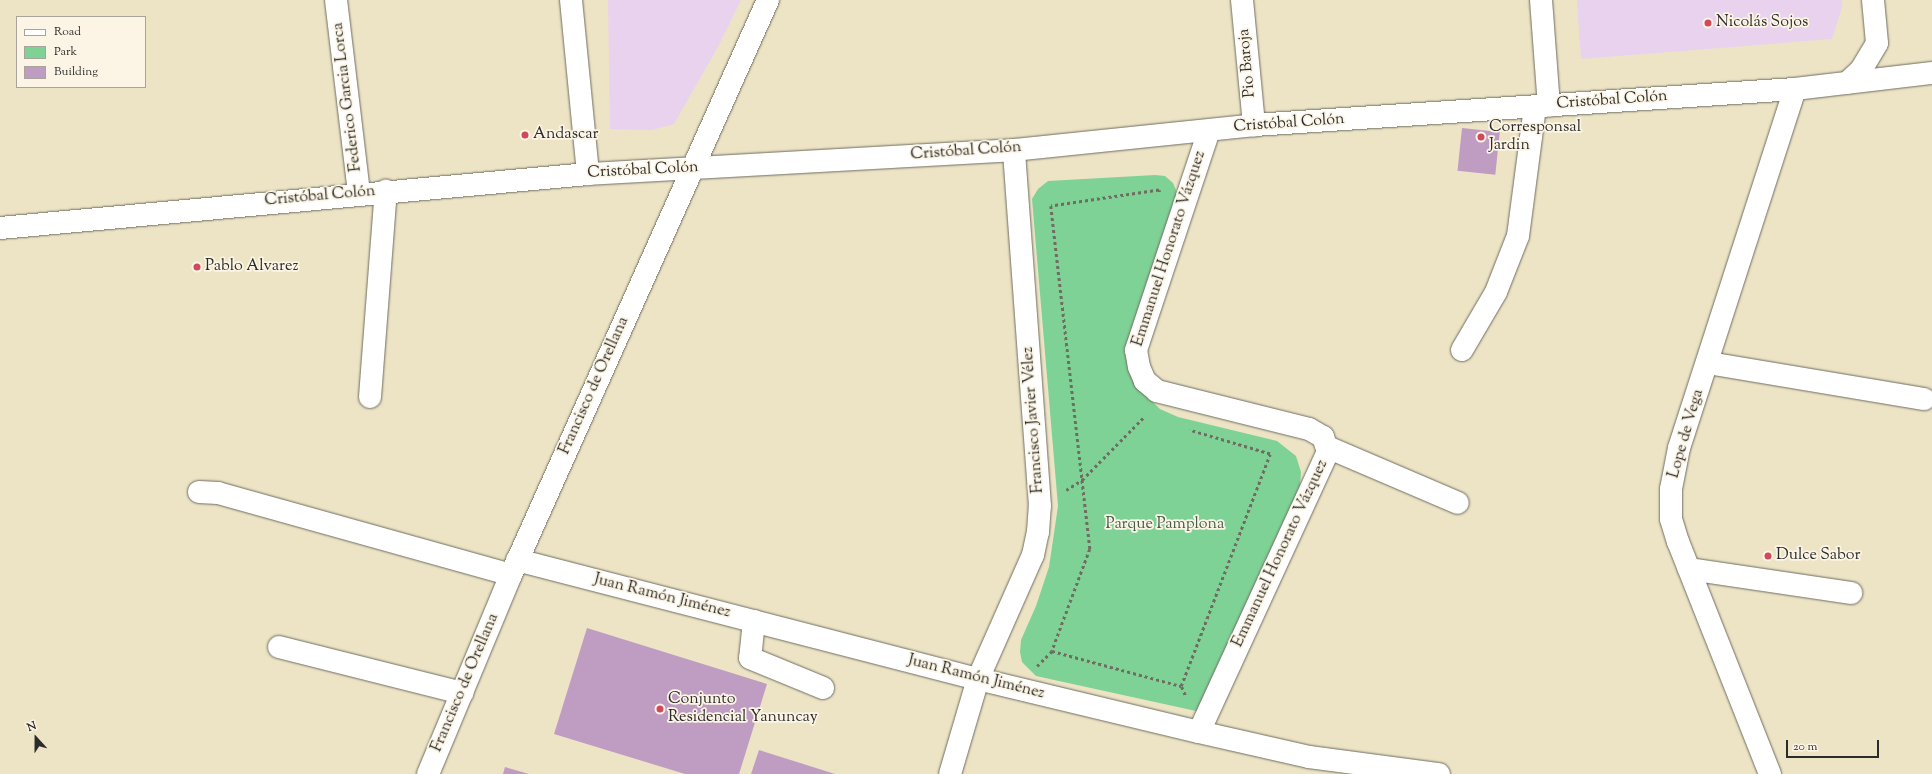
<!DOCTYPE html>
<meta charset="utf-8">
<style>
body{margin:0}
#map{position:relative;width:1932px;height:774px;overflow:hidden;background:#ede4c5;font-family:"Sorts Mill Goudy",serif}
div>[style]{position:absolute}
.built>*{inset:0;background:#e8d2ee}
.green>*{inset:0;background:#7ed295}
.building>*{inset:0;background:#bf9dc3;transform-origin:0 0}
.path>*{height:2.5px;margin-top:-1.25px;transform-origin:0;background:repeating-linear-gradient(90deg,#6f6c61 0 3px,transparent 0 6px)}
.roads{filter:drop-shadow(0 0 1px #6f6c61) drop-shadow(0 0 1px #6f6c61)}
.minor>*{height:22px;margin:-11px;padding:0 11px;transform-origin:11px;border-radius:11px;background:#fff}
.dots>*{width:11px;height:11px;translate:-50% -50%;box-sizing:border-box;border:2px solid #fcf5e5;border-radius:50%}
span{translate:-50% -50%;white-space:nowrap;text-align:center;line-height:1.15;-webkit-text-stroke:3.5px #fcf5e5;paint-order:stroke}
.poi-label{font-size:16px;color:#2b2b2b}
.left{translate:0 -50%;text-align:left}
.street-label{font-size:16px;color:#2b2b2b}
.park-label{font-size:16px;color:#445d4b}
.legend{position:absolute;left:16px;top:16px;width:130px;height:72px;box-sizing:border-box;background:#fcf5e5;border:1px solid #a8a49b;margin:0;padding:5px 7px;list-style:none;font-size:12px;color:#2b2b2b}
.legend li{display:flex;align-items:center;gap:8px;height:20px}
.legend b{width:20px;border:1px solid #a8a49b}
.north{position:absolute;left:16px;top:718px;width:40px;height:40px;-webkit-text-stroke:3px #fcf5e5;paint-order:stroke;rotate:339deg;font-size:11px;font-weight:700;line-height:16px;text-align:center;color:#2b2b2b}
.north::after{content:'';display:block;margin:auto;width:14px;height:18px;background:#2b2b2b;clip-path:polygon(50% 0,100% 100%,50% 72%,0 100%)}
.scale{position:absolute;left:1786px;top:740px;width:93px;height:18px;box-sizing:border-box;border:2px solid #2b2b2b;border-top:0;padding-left:5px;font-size:12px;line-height:14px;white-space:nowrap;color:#2b2b2b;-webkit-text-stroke:3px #fcf5e5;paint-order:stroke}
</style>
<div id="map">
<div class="built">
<div style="clip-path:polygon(608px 0,741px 0,719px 45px,674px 124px,652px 130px,610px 129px)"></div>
<div style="clip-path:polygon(1577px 0,1842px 0,1842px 7px,1832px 39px,1581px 59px)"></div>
</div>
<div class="green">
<div style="clip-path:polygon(1155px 175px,1165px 176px,1173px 183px,1179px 197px,1131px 337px,1147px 396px,1160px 409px,1178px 417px,1277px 441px,1296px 456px,1301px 472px,1300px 486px,1206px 706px,1196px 711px,1036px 676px,1022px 662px,1020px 652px,1021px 640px,1036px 606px,1049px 567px,1058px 506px,1032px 199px,1038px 189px,1048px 181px)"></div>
</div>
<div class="building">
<div style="left:1462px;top:128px;width:38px;height:43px;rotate:6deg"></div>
<div style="clip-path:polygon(587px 628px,767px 684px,739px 774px,685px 774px,554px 734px)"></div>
<div style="clip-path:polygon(759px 750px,835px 774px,751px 774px)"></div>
<div style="clip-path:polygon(505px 767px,529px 774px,503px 774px)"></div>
</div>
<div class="path">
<div style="left:1159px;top:192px;width:2px;rotate:-90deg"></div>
<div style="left:1159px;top:190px;width:109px;rotate:171.6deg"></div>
<div style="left:1051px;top:206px;width:345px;rotate:83.5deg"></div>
<div style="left:1090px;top:549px;width:109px;rotate:110.4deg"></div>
<div style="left:1052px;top:651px;width:134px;rotate:15.2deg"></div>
<div style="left:1066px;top:490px;width:19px;rotate:-32deg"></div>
<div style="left:1082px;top:480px;width:90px;rotate:-45.5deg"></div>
<div style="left:1037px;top:666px;width:21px;rotate:-45deg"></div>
<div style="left:1185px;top:695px;width:10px;rotate:-114deg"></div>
<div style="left:1181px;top:686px;width:248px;rotate:-69deg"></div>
<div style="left:1270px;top:454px;width:84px;rotate:-163.5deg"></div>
</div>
<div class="roads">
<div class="minor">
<div style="left:336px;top:0;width:195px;rotate:83.2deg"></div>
<div style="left:571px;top:0;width:175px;rotate:84.4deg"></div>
<div style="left:1242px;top:0;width:126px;rotate:84.5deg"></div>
<div style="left:1541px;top:0;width:106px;rotate:85.7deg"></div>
<div style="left:1847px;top:83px;width:19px;rotate:-43deg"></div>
<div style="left:1861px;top:70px;width:31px;rotate:-59deg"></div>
<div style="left:1877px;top:43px;width:43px;rotate:-95.3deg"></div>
<div style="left:0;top:228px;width:590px;rotate:-5.25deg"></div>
<div style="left:588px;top:174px;width:427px;rotate:-3.2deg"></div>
<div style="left:1014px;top:150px;width:241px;rotate:-5.9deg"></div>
<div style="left:1254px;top:125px;width:542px;rotate:-3.81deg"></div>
<div style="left:1795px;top:89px;width:138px;rotate:-6.7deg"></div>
<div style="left:1462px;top:350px;width:67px;rotate:-59.6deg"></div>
<div style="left:1496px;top:292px;width:60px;rotate:-68.6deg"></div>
<div style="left:1518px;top:236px;width:130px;rotate:-82.5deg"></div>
<div style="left:1708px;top:363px;width:219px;rotate:9.5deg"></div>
<div style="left:370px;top:397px;width:207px;rotate:-85.6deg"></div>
<div style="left:1327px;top:447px;width:142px;rotate:23.1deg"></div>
<div style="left:199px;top:492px;width:19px;rotate:3deg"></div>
<div style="left:218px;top:493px;width:304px;rotate:15.6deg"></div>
<div style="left:517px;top:560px;width:476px;rotate:14.5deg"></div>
<div style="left:978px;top:679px;width:227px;rotate:13.5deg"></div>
<div style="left:1199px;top:732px;width:113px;rotate:12.8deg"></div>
<div style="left:1309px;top:757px;width:131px;rotate:7.5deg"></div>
<div style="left:1689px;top:569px;width:164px;rotate:8.4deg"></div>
<div style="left:754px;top:621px;width:37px;rotate:96deg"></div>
<div style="left:750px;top:658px;width:79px;rotate:22.3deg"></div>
<div style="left:279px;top:647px;width:189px;rotate:14.1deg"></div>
<div style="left:1199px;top:732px;width:308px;rotate:-65.3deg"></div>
<div style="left:1328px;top:452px;width:16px;rotate:-108deg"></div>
<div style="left:1323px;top:437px;width:16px;rotate:-150deg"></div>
<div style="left:1309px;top:429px;width:157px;rotate:-166deg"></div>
<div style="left:1157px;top:391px;width:16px;rotate:-140deg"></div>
<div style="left:1145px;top:381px;width:15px;rotate:-113deg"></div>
<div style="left:1139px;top:367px;width:17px;rotate:-100deg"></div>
<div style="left:1136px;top:350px;width:231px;rotate:-71.6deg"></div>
<div style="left:428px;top:774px;width:216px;rotate:-67.4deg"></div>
<div style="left:511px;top:575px;width:630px;rotate:-65.92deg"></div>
<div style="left:950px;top:774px;width:99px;rotate:-73.6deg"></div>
<div style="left:978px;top:679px;width:136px;rotate:-66.1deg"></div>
<div style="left:1033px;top:555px;width:24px;rotate:-78deg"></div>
<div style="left:1038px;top:532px;width:26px;rotate:-86deg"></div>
<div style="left:1040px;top:506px;width:357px;rotate:-94.2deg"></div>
<div style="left:1770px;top:774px;width:250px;rotate:-111.6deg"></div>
<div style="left:1678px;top:542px;width:24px;rotate:-107deg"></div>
<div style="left:1671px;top:519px;width:30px;rotate:-90deg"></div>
<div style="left:1671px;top:489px;width:42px;rotate:-79deg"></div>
<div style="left:1679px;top:448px;width:377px;rotate:-72.1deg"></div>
</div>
</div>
<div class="dots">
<div style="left:1708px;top:23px;background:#d1495b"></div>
<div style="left:525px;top:135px;background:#d1495b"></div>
<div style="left:1481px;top:137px;background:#d1495b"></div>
<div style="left:197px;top:267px;background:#d1495b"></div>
<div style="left:1768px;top:556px;background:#d1495b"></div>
<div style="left:660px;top:709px;background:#d1495b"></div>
</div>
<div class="poi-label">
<span class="left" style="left:1716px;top:23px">Nicolás Sojos</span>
<span class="left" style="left:1489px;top:137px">Corresponsal<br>Jardin</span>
<span class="left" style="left:533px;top:135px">Andascar</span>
<span class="left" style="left:205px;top:267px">Pablo Alvarez</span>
<span class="left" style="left:1776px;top:556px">Dulce Sabor</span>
<span class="left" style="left:668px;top:709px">Conjunto<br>Residencial Yanuncay</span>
</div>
<div class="street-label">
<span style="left:1248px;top:63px;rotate:-95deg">Pio Baroja</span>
<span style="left:348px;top:97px;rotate:-97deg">Federico Garcia Lorca</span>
<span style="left:1612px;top:101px;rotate:-4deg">Cristóbal Colón</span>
<span style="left:1289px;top:124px;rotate:-4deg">Cristóbal Colón</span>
<span style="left:966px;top:152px;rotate:-4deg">Cristóbal Colón</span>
<span style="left:643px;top:171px;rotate:-3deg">Cristóbal Colón</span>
<span style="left:320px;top:197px;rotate:-5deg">Cristóbal Colón</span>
<span style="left:1170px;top:249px;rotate:-72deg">Emmanuel Honorato Vázquez</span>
<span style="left:595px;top:386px;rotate:-66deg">Francisco de Orellana</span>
<span style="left:1034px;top:420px;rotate:-94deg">Francisco Javier Vélez</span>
<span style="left:1687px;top:434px;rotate:-74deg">Lope de Vega</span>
<span style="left:1281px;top:554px;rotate:-65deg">Emmanuel Honorato Vázquez</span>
<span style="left:662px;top:597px;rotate:14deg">Juan Ramón Jiménez</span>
<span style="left:976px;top:678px;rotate:14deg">Juan Ramón Jiménez</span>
<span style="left:466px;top:683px;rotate:-67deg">Francisco de Orellana</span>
</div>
<div class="park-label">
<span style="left:1165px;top:525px">Parque Pamplona</span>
</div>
<ul class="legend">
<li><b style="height:5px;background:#fff"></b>Road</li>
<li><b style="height:11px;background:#7ed295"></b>Park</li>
<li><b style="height:11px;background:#bf9dc3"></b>Building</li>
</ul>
<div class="north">N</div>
<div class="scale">20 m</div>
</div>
